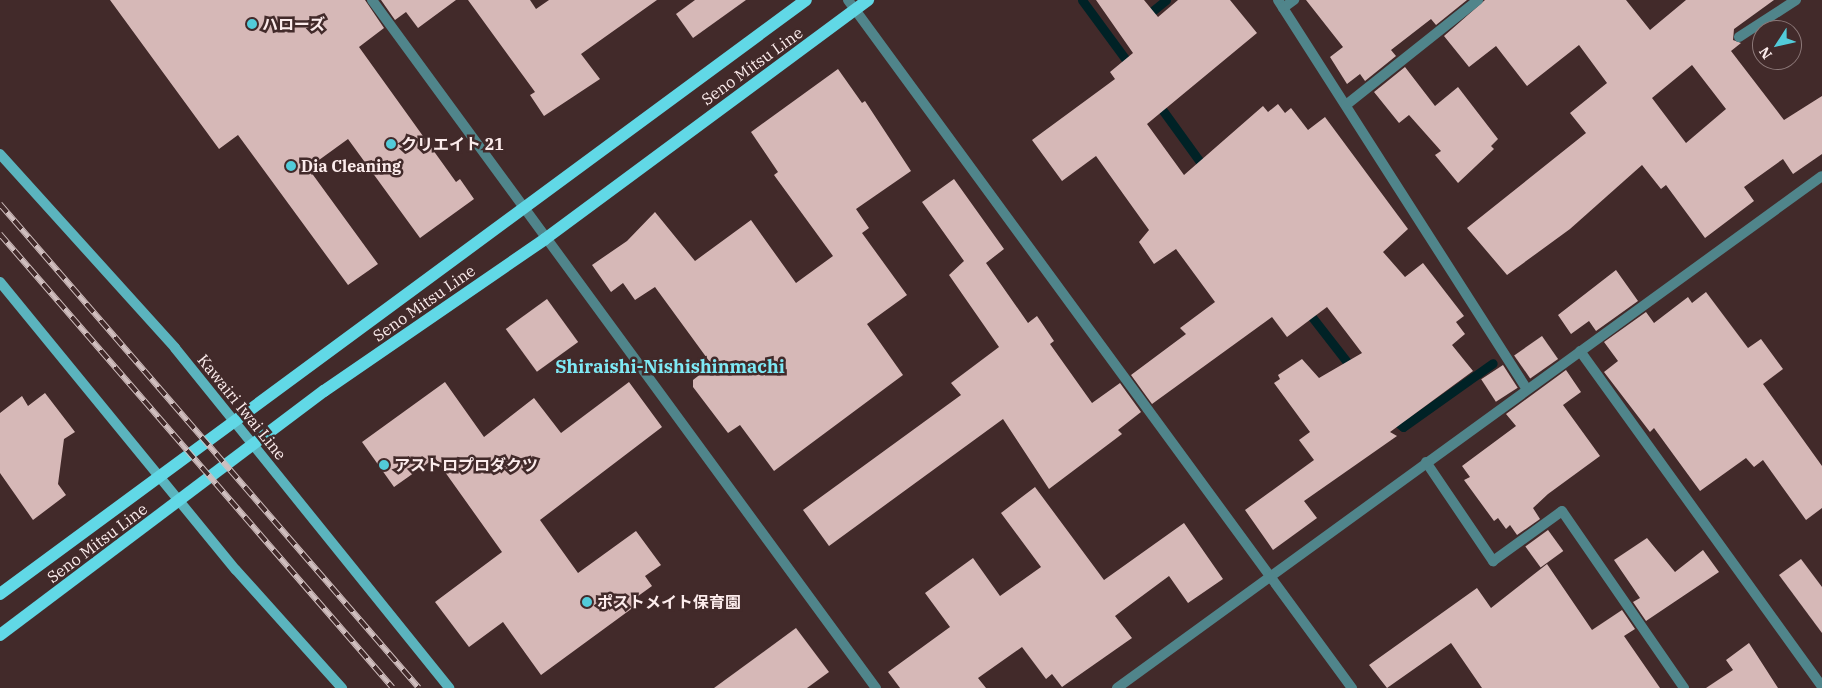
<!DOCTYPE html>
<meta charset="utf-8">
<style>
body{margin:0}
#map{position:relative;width:1822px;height:688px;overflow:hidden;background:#422a2a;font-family:"IBM Plex Serif","Noto Sans JP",serif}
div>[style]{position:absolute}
.stream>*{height:9px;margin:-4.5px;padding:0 4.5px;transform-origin:4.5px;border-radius:4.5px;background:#002226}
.building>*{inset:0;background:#d6b8b7;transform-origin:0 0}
.street>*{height:10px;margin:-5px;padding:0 5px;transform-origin:5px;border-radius:5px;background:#50858b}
.secondary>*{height:10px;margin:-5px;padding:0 5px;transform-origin:5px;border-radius:5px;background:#5bb4be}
.primary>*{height:12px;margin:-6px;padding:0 6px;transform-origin:6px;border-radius:6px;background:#61d8e6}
.rail>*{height:5.5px;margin-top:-2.75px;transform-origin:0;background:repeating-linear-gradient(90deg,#422a2a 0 11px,#d0bebe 0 22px);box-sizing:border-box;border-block:1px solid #d0bebe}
.dots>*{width:14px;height:14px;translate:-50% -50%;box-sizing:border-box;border:2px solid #422a2a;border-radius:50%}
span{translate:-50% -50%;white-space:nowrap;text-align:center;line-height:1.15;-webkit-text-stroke:5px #422a2a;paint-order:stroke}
.poi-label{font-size:16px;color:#fcecec;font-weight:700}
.left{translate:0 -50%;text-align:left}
.street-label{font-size:16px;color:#fcecec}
.neighbourhood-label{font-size:18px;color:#7ee9f5;font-weight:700}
.north{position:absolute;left:1752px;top:20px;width:50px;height:50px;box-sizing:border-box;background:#422a2a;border:1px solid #8c7878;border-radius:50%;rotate:235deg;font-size:14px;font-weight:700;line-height:20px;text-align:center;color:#fcecec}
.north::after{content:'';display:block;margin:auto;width:18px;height:22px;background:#52cbd9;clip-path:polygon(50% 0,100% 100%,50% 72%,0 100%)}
</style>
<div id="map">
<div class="stream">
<div style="left:1082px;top:0;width:84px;rotate:53.7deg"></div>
<div style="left:1145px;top:17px;width:27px;rotate:-39deg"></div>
<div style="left:1156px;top:101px;width:85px;rotate:54.1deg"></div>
<div style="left:1305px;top:308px;width:80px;rotate:52.1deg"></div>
<div style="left:1392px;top:418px;width:14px;rotate:39deg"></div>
<div style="left:1403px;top:427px;width:110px;rotate:-35.4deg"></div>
</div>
<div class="building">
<div style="clip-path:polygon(110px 0,365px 0,384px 28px,359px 47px,456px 182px,460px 179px,474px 199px,420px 238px,348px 139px,308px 168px,378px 264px,348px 285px,238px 135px,219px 149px)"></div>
<div style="clip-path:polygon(381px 0,456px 0,418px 28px,406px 12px,395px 20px)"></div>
<div style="clip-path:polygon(468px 0,530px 0,536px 9px,549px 0,657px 0,581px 54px,600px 79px,544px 116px,530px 95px,535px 92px)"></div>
<div style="clip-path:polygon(695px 0,746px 0,693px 38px,676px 14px)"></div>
<div style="clip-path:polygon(1096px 0,1144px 0,1158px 17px,1178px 0,1230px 0,1257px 33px,1147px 124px,1184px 175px,1263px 106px,1268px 112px,1278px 104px,1285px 113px,1291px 108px,1308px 130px,1325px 117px,1408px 229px,1383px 252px,1405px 277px,1423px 263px,1464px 316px,1456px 322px,1465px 334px,1452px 345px,1473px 371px,1390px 432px,1397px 436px,1304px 501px,1317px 518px,1273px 550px,1245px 510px,1314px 460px,1299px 440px,1310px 432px,1274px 383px,1280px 379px,1278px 375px,1302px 359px,1319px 378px,1362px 353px,1327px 307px,1287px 337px,1272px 317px,1152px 404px,1131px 375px,1186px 334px,1180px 328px,1215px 302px,1176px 249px,1154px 264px,1139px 242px,1149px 230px,1096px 156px,1062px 181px,1032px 140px,1115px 79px,1110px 72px,1133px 53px)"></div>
<div style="clip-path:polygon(1306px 0,1467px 0,1436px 25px,1431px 19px,1391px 50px,1396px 56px,1365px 81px,1360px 74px,1347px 84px,1330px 57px,1343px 47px)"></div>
<div style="clip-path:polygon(evenodd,1485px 0,1626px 0,1650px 30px,1686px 0,1774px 0,1734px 29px,1733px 40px,1741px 43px,1731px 51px,1784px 120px,1822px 96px,1822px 154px,1793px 174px,1783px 159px,1744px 187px,1754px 201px,1705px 238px,1666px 185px,1661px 189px,1642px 165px,1570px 229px,1507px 275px,1467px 228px,1586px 133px,1570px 113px,1607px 83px,1579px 45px,1527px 86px,1496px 46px,1469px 67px,1444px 36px,1485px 0,1692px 65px,1726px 109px,1686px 143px,1652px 98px,1692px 65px)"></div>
<div style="clip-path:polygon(1405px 67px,1435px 106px,1458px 87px,1498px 139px,1491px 146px,1494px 149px,1458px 183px,1435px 155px,1441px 151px,1409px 115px,1399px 123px,1374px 92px)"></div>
<div style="clip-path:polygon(838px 69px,862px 103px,865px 101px,911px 171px,856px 209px,869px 228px,862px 233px,907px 295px,867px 324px,903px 375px,774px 471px,740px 425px,728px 433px,693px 387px,693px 380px,712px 365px,655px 287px,635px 300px,623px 283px,611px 292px,592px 265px,627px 241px,655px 212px,695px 261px,751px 220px,796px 283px,833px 256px,774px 175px,778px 172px,751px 132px)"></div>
<div style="clip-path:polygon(954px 179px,1004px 249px,986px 263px,1028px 323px,1037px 316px,1054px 341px,1050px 344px,1092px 403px,1120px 383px,1141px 412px,1118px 430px,1122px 434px,1049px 489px,1003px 419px,829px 546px,803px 510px,961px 395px,951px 383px,999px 347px,949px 275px,964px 261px,922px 202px)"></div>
<div style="clip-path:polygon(1616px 270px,1638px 301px,1596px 331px,1589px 321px,1571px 334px,1558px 315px)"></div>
<div style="clip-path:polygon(1706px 292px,1748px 348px,1761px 339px,1783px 369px,1763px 384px,1822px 466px,1822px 508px,1806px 520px,1763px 460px,1754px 467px,1746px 458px,1700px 491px,1654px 428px,1650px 432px,1604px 372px,1618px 361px,1604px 342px,1646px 312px,1654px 323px,1688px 297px,1692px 303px)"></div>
<div style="left:547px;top:299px;width:53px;height:51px;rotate:54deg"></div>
<div style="left:1542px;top:336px;width:28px;height:34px;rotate:55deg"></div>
<div style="left:1503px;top:365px;width:27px;height:26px;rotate:57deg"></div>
<div style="clip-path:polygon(1566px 370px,1581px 392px,1563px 405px,1600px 456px,1548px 494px,1533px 508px,1540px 519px,1517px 535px,1510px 525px,1506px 529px,1498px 518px,1494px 521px,1464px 480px,1470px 477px,1462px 466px,1516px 426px,1506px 414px)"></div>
<div style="clip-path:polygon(445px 382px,484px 437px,534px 398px,561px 433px,629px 382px,662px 427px,540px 520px,578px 573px,636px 531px,661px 565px,645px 576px,652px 586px,634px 599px,638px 604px,541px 675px,503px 622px,469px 647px,435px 602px,502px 552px,435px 458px,394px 487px,362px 442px)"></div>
<div style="clip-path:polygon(45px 393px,75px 432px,64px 439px,58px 484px,66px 495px,33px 520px,0 473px,0 413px,22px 396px,28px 406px)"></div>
<div style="clip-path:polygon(1035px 487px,1104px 580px,1184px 523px,1223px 579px,1188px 603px,1169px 576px,1115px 616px,1132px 638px,1062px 687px,1052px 674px,1046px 679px,1022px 647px,978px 678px,986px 688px,900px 688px,888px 672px,950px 627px,925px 593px,973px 558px,1000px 596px,1041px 567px,1001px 513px)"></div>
<div style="left:1548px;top:530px;width:26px;height:28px;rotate:54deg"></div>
<div style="clip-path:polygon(1647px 538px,1675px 572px,1703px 550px,1719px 572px,1646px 621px,1633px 602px,1640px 598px,1614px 560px)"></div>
<div style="clip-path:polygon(1801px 559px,1822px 587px,1822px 633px,1779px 575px)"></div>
<div style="clip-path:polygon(1547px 564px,1592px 630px,1622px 610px,1635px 629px,1624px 636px,1660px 688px,1482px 688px,1451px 643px,1387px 688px,1369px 665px,1477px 588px,1491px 608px)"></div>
<div style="clip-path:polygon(796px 628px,829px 672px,807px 688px,714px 688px)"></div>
<div style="clip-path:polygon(1749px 643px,1778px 688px,1706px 688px,1733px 670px,1726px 660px)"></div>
</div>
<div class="street">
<div style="left:372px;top:0;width:853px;rotate:53.78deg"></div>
<div style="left:848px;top:0;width:853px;rotate:53.78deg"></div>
<div style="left:1278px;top:0;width:462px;rotate:57.4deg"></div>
<div style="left:1283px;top:8px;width:14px;rotate:-36deg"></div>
<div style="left:1739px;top:37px;width:68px;rotate:-33deg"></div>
<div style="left:1346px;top:105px;width:169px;rotate:-38.5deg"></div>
<div style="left:1580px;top:351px;width:414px;rotate:54.2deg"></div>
<div style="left:1426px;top:462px;width:120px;rotate:55.9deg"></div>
<div style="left:1493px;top:561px;width:85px;rotate:-35.9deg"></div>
<div style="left:1562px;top:511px;width:215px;rotate:55.4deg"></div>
<div style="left:1117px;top:688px;width:871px;rotate:-35.99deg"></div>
</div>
<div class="secondary">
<div style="left:0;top:154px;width:261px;rotate:47.9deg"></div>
<div style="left:175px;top:348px;width:437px;rotate:51.1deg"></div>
<div style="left:0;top:282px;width:372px;rotate:50.7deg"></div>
<div style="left:236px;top:570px;width:159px;rotate:48.1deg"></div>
</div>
<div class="primary">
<div style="left:0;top:594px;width:1001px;rotate:-36.39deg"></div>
<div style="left:0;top:635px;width:406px;rotate:-37deg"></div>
<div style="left:324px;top:391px;width:268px;rotate:-34.5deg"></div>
<div style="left:545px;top:239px;width:402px;rotate:-36.5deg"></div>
</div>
<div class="rail">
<div style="left:0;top:204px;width:640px;rotate:49.12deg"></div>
<div style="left:0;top:234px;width:600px;rotate:49.12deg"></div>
</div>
<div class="dots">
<div style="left:252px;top:24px;background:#52cbd9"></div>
<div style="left:391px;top:144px;background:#52cbd9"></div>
<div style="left:291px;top:166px;background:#52cbd9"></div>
<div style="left:384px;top:465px;background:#52cbd9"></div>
<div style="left:587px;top:602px;background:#52cbd9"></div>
</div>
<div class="poi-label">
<span class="left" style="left:262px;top:24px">ハローズ</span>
<span class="left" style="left:401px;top:144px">クリエイト 21</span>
<span class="left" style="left:301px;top:166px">Dia Cleaning</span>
<span class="left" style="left:394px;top:465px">アストロプロダクツ</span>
<span class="left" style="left:597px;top:602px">ポストメイト保育園</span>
</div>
<div class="street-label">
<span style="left:752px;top:66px;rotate:-36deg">Seno Mitsu Line</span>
<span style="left:424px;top:303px;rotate:-35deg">Seno Mitsu Line</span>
<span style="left:242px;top:407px;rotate:51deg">Kawairi Iwai Line</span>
<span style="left:97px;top:543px;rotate:-37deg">Seno Mitsu Line</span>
</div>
<div class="neighbourhood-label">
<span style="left:670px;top:367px">Shiraishi-Nishishinmachi</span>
</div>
<div class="north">N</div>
</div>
